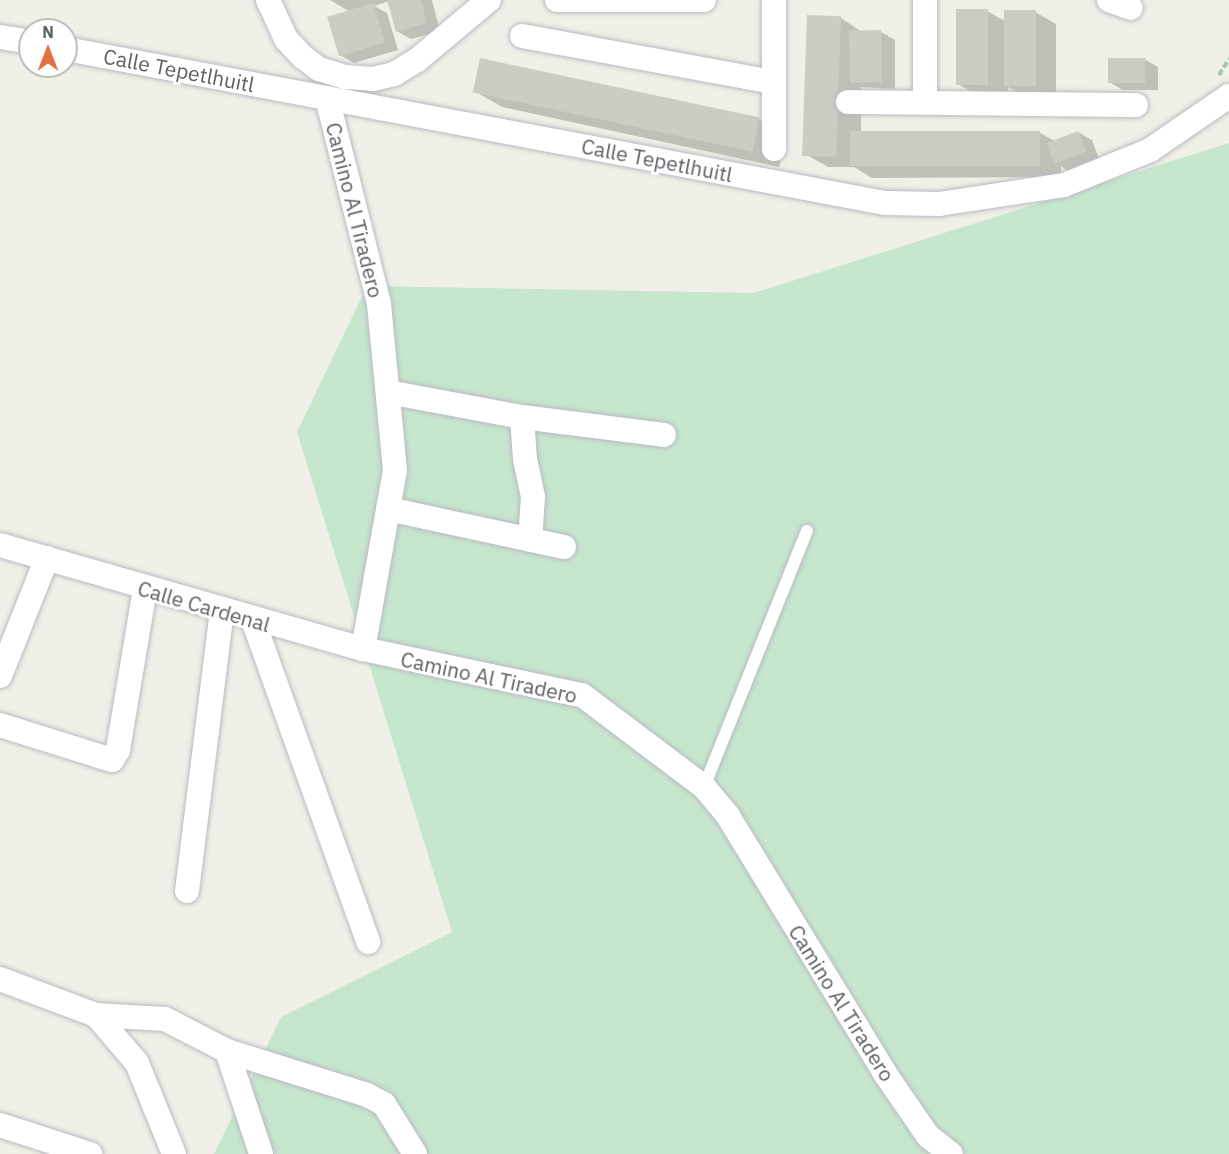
<!DOCTYPE html>
<style>
body{margin:0}
#map{position:relative;width:1229px;height:1154px;overflow:hidden;background:#f0f0e8;font-family:"IBM Plex Sans",sans-serif}
div>[style]{position:absolute}
.green>*{inset:0;background:#c6e6ce}
.shadow>*{inset:0;background:#0003}
.building>*{inset:0;background:#cccbc4;transform-origin:0 0}
.path>*{height:4px;margin-top:-2px;transform-origin:0;background:repeating-linear-gradient(90deg,#a0c6b4 0 6px,transparent 0 9px)}
.roads{filter:drop-shadow(0 0 2px #babac0) drop-shadow(0 0 2px #babac0)}
.service>*{height:12px;margin:-6px;padding:0 6px;transform-origin:6px;border-radius:6px;background:#fff}
.minor>*{height:24px;margin:-12px;padding:0 12px;transform-origin:12px;border-radius:12px;background:#fff}
span{translate:-50% -50%;white-space:nowrap;text-align:center;line-height:1.15;-webkit-text-stroke:6px #fff;paint-order:stroke}
.street-label{font-size:21px;color:#5f6067}
.north{position:absolute;left:18px;top:18px;width:60px;height:60px;box-sizing:border-box;background:#fff;border:2px solid #bfbfc2;border-radius:50%;rotate:0deg;font-size:16px;font-weight:700;line-height:24px;text-align:center;color:#5f6067}
.north::after{content:'';display:block;margin:auto;width:21px;height:27px;background:#df723e;clip-path:polygon(50% 0,100% 100%,50% 72%,0 100%)}
</style>
<div id="map">
<div class="green">
<div style="clip-path:polygon(1229px 143px,1229px 1154px,214px 1154px,281px 1017px,452px 932px,297px 432px,367px 286px,754px 293px)"></div>
</div>
<div class="shadow">
<div style="clip-path:polygon(330px 0,432px 0,440px 31px,411px 39px,397px 31px,389px 1px,374px 6px,387px 13px,398px 50px,354px 63px,340px 55px,350px 12px)"></div>
<div style="clip-path:polygon(987px 11px,1005px 21px,1035px 12px,1056px 24px,1056px 97px,1027px 97px,1008px 87px,1009px 96px,979px 96px,958px 84px)"></div>
<div style="clip-path:polygon(808px 17px,841px 18px,862px 32px,881px 32px,895px 40px,895px 89px,861px 87px,861px 133px,1040px 133px,1055px 141px,1078px 132px,1092px 140px,1099px 159px,1068px 171px,1061px 166px,1061px 177px,872px 178px,854px 167px,828px 167px,807px 155px)"></div>
<div style="clip-path:polygon(1144px 59px,1158px 67px,1158px 90px,1123px 90px,1109px 82px)"></div>
<div style="clip-path:polygon(474px 91px,759px 120px,786px 136px,779px 167px,502px 107px)"></div>
</div>
<div class="building">
<div style="clip-path:polygon(387px 0,421px 0,427px 23px,396px 32px)"></div>
<div style="left:373px;top:3px;width:41px;height:48px;rotate:73deg"></div>
<div style="left:988px;top:9px;width:76px;height:32px;rotate:90deg"></div>
<div style="left:1036px;top:10px;width:76px;height:32px;rotate:90deg"></div>
<div style="left:807px;top:15px;width:34px;height:141px;rotate:2deg"></div>
<div style="left:881px;top:30px;width:52px;height:32px;rotate:89deg"></div>
<div style="left:480px;top:58px;width:286px;height:35px;rotate:12deg"></div>
<div style="left:1108px;top:58px;width:37px;height:25px"></div>
<div style="left:1040px;top:131px;width:35px;height:190px;rotate:90deg"></div>
<div style="left:1078px;top:131px;width:22px;height:34px;rotate:69deg"></div>
</div>
<div class="path">
<div style="left:1219px;top:75px;width:19px;rotate:-58deg"></div>
</div>
<div class="roads">
<div class="service">
<div style="left:704px;top:787px;width:276px;rotate:-68.1deg"></div>
</div>
<div class="minor">
<div style="left:268px;top:0;width:43px;rotate:65.2deg"></div>
<div style="left:286px;top:39px;width:25px;rotate:47deg"></div>
<div style="left:303px;top:57px;width:20px;rotate:37deg"></div>
<div style="left:319px;top:69px;width:28px;rotate:17deg"></div>
<div style="left:346px;top:77px;width:27px;rotate:4deg"></div>
<div style="left:373px;top:79px;width:22px;rotate:-13deg"></div>
<div style="left:394px;top:74px;width:26px;rotate:-31deg"></div>
<div style="left:416px;top:61px;width:95px;rotate:-39.9deg"></div>
<div style="left:557px;top:0;width:147px"></div>
<div style="left:774px;top:0;width:149px;rotate:90deg"></div>
<div style="left:1109px;top:0;width:23px;rotate:20deg"></div>
<div style="left:522px;top:36px;width:255px;rotate:10.4deg"></div>
<div style="left:0;top:37px;width:30px;rotate:9deg"></div>
<div style="left:66px;top:49px;width:833px;rotate:10.65deg"></div>
<div style="left:885px;top:203px;width:54px;rotate:1.1deg"></div>
<div style="left:939px;top:204px;width:126px;rotate:-8.6deg"></div>
<div style="left:1064px;top:185px;width:93px;rotate:-22.1deg"></div>
<div style="left:1150px;top:150px;width:96px;rotate:-34.4deg"></div>
<div style="left:327px;top:98px;width:212px;rotate:75.8deg"></div>
<div style="left:379px;top:304px;width:167px;rotate:84.5deg"></div>
<div style="left:395px;top:470px;width:182px;rotate:100.1deg"></div>
<div style="left:363px;top:649px;width:224px;rotate:11.9deg"></div>
<div style="left:582px;top:695px;width:153px;rotate:37deg"></div>
<div style="left:704px;top:787px;width:38px;rotate:50deg"></div>
<div style="left:728px;top:816px;width:300px;rotate:58.6deg"></div>
<div style="left:884px;top:1072px;width:78px;rotate:55.5deg"></div>
<div style="left:928px;top:1136px;width:29px;rotate:38deg"></div>
<div style="left:925px;top:101px;width:101px;rotate:-90deg"></div>
<div style="left:848px;top:102px;width:288px;rotate:0.6deg"></div>
<div style="left:388px;top:392px;width:136px;rotate:10.6deg"></div>
<div style="left:522px;top:417px;width:143px;rotate:7.2deg"></div>
<div style="left:522px;top:417px;width:42px;rotate:85.9deg"></div>
<div style="left:525px;top:459px;width:39px;rotate:78deg"></div>
<div style="left:533px;top:497px;width:43px;rotate:94deg"></div>
<div style="left:388px;top:509px;width:180px;rotate:12.2deg"></div>
<div style="left:0;top:545px;width:378px;rotate:16deg"></div>
<div style="left:253px;top:620px;width:342px;rotate:70.3deg"></div>
<div style="left:0;top:676px;width:127px;rotate:-68.3deg"></div>
<div style="left:0;top:725px;width:117px;rotate:17.4deg"></div>
<div style="left:112px;top:760px;width:12px;rotate:-59deg"></div>
<div style="left:118px;top:750px;width:164px;rotate:-80.5deg"></div>
<div style="left:187px;top:891px;width:282px;rotate:-82.9deg"></div>
<div style="left:0;top:979px;width:103px;rotate:20.6deg"></div>
<div style="left:96px;top:1015px;width:63px;rotate:49.5deg"></div>
<div style="left:137px;top:1063px;width:98px;rotate:67.9deg"></div>
<div style="left:96px;top:1015px;width:69px;rotate:3.3deg"></div>
<div style="left:165px;top:1019px;width:70px;rotate:27.3deg"></div>
<div style="left:227px;top:1051px;width:108px;rotate:71.7deg"></div>
<div style="left:227px;top:1051px;width:147px;rotate:17.4deg"></div>
<div style="left:367px;top:1095px;width:19px;rotate:28deg"></div>
<div style="left:384px;top:1104px;width:59px;rotate:58.2deg"></div>
<div style="left:0;top:1125px;width:95px;rotate:17.9deg"></div>
</div>
</div>
<div class="street-label">
<span style="left:179px;top:70px;rotate:11deg">Calle Tepetlhuitl</span>
<span style="left:657px;top:160px;rotate:11deg">Calle Tepetlhuitl</span>
<span style="left:355px;top:210px;rotate:76deg">Camino Al Tiradero</span>
<span style="left:204px;top:606px;rotate:16deg">Calle Cardenal</span>
<span style="left:489px;top:677px;rotate:12deg">Camino Al Tiradero</span>
<span style="left:842px;top:1003px;rotate:58deg">Camino Al Tiradero</span>
</div>
<div class="north">N</div>
</div>
